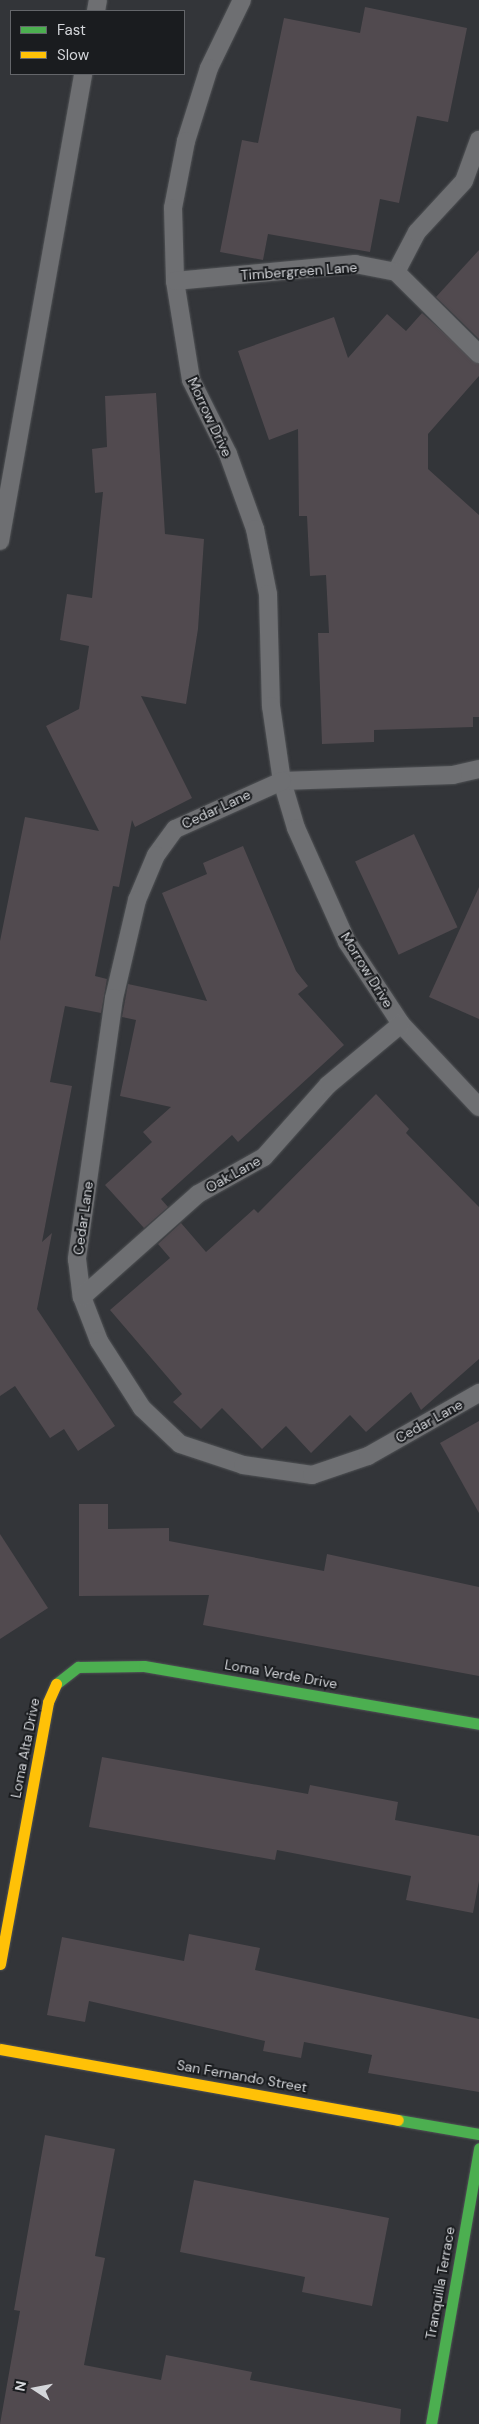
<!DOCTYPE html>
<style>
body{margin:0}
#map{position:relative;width:479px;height:2424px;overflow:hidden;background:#333539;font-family:"DM Sans",sans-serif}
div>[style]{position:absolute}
.building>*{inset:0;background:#514a4f;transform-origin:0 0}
.roads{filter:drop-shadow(0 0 1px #505255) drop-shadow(0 0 1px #505255)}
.lane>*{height:18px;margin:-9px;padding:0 9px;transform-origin:9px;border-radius:9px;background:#6e6f72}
.fast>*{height:11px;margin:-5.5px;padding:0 5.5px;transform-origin:5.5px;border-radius:5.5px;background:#4caf50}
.slow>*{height:11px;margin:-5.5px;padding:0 5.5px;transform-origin:5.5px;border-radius:5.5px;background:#ffc107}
span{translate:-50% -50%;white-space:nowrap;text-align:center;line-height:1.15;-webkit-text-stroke:4px #1a1c1f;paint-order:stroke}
.street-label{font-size:14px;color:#d4d6da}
.legend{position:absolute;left:10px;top:10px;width:175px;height:65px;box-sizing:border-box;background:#1a1c1f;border:1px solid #64666a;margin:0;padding:6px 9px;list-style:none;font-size:15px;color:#d4d6da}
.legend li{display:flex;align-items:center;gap:10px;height:25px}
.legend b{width:25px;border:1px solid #64666a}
.north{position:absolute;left:10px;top:2364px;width:50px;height:50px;-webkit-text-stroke:4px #1a1c1f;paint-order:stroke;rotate:281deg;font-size:14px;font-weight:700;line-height:20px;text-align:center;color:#d4d6da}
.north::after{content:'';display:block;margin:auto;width:18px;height:22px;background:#d4d6da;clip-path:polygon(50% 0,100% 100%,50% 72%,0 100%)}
</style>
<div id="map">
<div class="building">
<div style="clip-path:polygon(365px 7px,467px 28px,448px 122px,417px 116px,399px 203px,380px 199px,370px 252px,268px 234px,263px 260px,220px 252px,242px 140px,258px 143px,284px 18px,360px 33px)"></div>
<div style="clip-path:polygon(479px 250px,479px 339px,436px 297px)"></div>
<div style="clip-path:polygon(422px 313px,479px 364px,479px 376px,428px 434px,428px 469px,479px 515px,479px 717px,473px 717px,473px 727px,374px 730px,374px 742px,322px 744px,318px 633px,329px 633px,326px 575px,310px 576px,307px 516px,299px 516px,298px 429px,269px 440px,238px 351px,334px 317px,348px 358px,387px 314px,406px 331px)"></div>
<div style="clip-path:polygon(156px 393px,165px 534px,204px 539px,198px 629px,186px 704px,141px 696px,192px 798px,135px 827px,132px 820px,119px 887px,113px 886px,95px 976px,107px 979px,101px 1013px,65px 1006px,50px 1082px,72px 1086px,42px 1242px,52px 1233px,37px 1309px,115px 1426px,78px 1451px,64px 1429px,50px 1438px,15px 1386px,0 1396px,0 941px,25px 817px,99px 831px,46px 726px,79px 709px,89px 646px,60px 640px,67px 594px,92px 598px,103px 492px,95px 493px,92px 449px,107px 447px,105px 396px)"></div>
<div style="left:414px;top:834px;width:103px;height:65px;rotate:65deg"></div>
<div style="clip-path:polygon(243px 846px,296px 971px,308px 986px,298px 994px,344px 1045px,238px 1142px,232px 1135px,161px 1199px,168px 1207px,144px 1228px,105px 1185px,152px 1142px,143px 1132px,171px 1107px,120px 1096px,136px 1020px,122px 1017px,128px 984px,207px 1001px,162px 893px,207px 874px,203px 863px)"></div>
<div style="clip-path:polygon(479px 887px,479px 1019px,429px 997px)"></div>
<div style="clip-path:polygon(376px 1094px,409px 1129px,406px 1133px,479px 1207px,479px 1359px,421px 1410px,411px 1392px,366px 1432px,350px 1415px,311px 1453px,286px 1426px,262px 1449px,222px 1408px,201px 1429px,173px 1402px,182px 1394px,110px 1310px,170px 1258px,158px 1244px,181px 1223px,206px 1252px,254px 1209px,258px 1213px)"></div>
<div style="clip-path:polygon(479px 1421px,479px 1513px,440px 1443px)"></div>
<div style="clip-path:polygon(79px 1504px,108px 1504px,108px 1529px,169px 1528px,169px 1541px,324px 1571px,327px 1554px,479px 1587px,479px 1676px,203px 1625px,209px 1595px,79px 1596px)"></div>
<div style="clip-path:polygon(0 1534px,48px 1608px,0 1639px)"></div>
<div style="clip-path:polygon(102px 1757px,308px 1794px,310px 1785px,398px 1802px,395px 1820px,479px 1836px,479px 1881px,473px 1913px,406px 1900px,411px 1876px,277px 1850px,275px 1860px,89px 1827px)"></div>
<div style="clip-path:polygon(189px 1934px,260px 1948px,255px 1970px,479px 2019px,479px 2092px,368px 2073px,372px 2055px,304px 2042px,301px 2058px,263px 2051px,265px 2041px,89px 2001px,85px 2022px,47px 2015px,62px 1937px,184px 1961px)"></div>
<div style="clip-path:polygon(45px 2135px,115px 2149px,95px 2256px,105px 2258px,84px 2365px,161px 2380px,166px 2355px,252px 2372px,250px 2380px,401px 2409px,400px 2424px,0 2424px,20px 2311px,14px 2310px)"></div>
<div style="clip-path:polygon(194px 2180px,389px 2218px,372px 2306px,302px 2292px,305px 2277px,180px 2252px)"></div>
</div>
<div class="roads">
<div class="lane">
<div style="left:242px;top:0;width:76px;rotate:115.9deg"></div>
<div style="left:209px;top:68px;width:77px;rotate:107.5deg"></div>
<div style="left:186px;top:141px;width:68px;rotate:101deg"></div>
<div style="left:173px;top:208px;width:73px;rotate:88.4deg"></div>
<div style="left:175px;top:281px;width:100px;rotate:80.8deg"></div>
<div style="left:191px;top:380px;width:83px;rotate:63.4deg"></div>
<div style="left:228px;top:454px;width:80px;rotate:70.2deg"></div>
<div style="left:255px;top:529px;width:66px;rotate:78.7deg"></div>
<div style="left:268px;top:594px;width:112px;rotate:88.5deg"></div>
<div style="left:271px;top:706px;width:76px;rotate:81.7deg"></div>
<div style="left:282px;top:781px;width:49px;rotate:73.4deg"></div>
<div style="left:296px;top:828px;width:125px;rotate:65.9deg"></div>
<div style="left:347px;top:942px;width:98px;rotate:56.6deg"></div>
<div style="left:401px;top:1024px;width:114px;rotate:46.8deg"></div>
<div style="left:96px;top:11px;width:11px;rotate:-80deg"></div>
<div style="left:396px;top:272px;width:45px;rotate:-62.3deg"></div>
<div style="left:417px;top:232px;width:69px;rotate:-47.3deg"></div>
<div style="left:464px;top:181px;width:44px;rotate:-69.9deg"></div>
<div style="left:175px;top:281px;width:181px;rotate:-5.4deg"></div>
<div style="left:355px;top:264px;width:42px;rotate:11deg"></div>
<div style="left:396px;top:272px;width:117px;rotate:44.7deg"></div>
<div style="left:0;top:541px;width:474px;rotate:-79.9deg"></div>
<div style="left:479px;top:769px;width:27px;rotate:167deg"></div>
<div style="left:453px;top:775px;width:171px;rotate:178deg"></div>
<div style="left:282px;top:781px;width:117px;rotate:155.8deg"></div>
<div style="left:175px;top:829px;width:32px;rotate:126deg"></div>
<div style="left:156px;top:855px;width:49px;rotate:112.9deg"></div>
<div style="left:137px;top:900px;width:101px;rotate:103.2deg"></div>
<div style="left:114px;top:998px;width:264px;rotate:98.1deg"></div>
<div style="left:77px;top:1259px;width:38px;rotate:83deg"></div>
<div style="left:82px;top:1297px;width:47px;rotate:68.9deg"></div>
<div style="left:99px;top:1341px;width:80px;rotate:57.3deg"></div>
<div style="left:142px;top:1408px;width:52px;rotate:43.5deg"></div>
<div style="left:180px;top:1444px;width:66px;rotate:18.4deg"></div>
<div style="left:243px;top:1465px;width:70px;rotate:8.2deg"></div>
<div style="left:312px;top:1475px;width:59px;rotate:-18.7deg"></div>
<div style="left:368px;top:1456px;width:128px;rotate:-29.6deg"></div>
<div style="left:82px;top:1297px;width:155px;rotate:-41.6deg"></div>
<div style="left:198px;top:1194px;width:76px;rotate:-29.3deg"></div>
<div style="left:264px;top:1157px;width:96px;rotate:-48.4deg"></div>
<div style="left:328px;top:1085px;width:95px;rotate:-39.9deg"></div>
</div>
<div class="fast">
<div style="left:56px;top:1684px;width:28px;rotate:-38deg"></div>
<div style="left:78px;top:1667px;width:66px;rotate:-0.9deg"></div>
<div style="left:144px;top:1666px;width:340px;rotate:9.8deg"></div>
<div style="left:398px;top:2120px;width:82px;rotate:9.8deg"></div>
<div style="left:431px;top:2424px;width:280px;rotate:-80.1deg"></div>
</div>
<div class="slow">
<div style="left:0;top:1964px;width:266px;rotate:-79.6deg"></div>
<div style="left:48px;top:1702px;width:20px;rotate:-66deg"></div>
<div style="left:0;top:2049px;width:404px;rotate:10.1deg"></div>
</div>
</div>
<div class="street-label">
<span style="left:299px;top:271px;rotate:-4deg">Timbergreen Lane</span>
<span style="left:210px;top:417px;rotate:65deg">Morrow Drive</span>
<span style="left:216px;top:809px;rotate:-25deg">Cedar Lane</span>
<span style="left:367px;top:970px;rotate:58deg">Morrow Drive</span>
<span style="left:233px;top:1174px;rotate:-29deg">Oak Lane</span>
<span style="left:83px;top:1218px;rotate:-82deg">Cedar Lane</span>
<span style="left:429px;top:1421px;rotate:-29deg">Cedar Lane</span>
<span style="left:281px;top:1674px;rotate:10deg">Loma Verde Drive</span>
<span style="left:25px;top:1748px;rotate:-79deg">Loma Alta Drive</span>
<span style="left:242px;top:2076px;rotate:10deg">San Fernando Street</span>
<span style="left:440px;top:2283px;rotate:-80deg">Tranquilla Terrace</span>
</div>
<ul class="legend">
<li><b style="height:6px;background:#4caf50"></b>Fast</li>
<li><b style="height:6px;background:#ffc107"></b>Slow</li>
</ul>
<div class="north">N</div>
</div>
